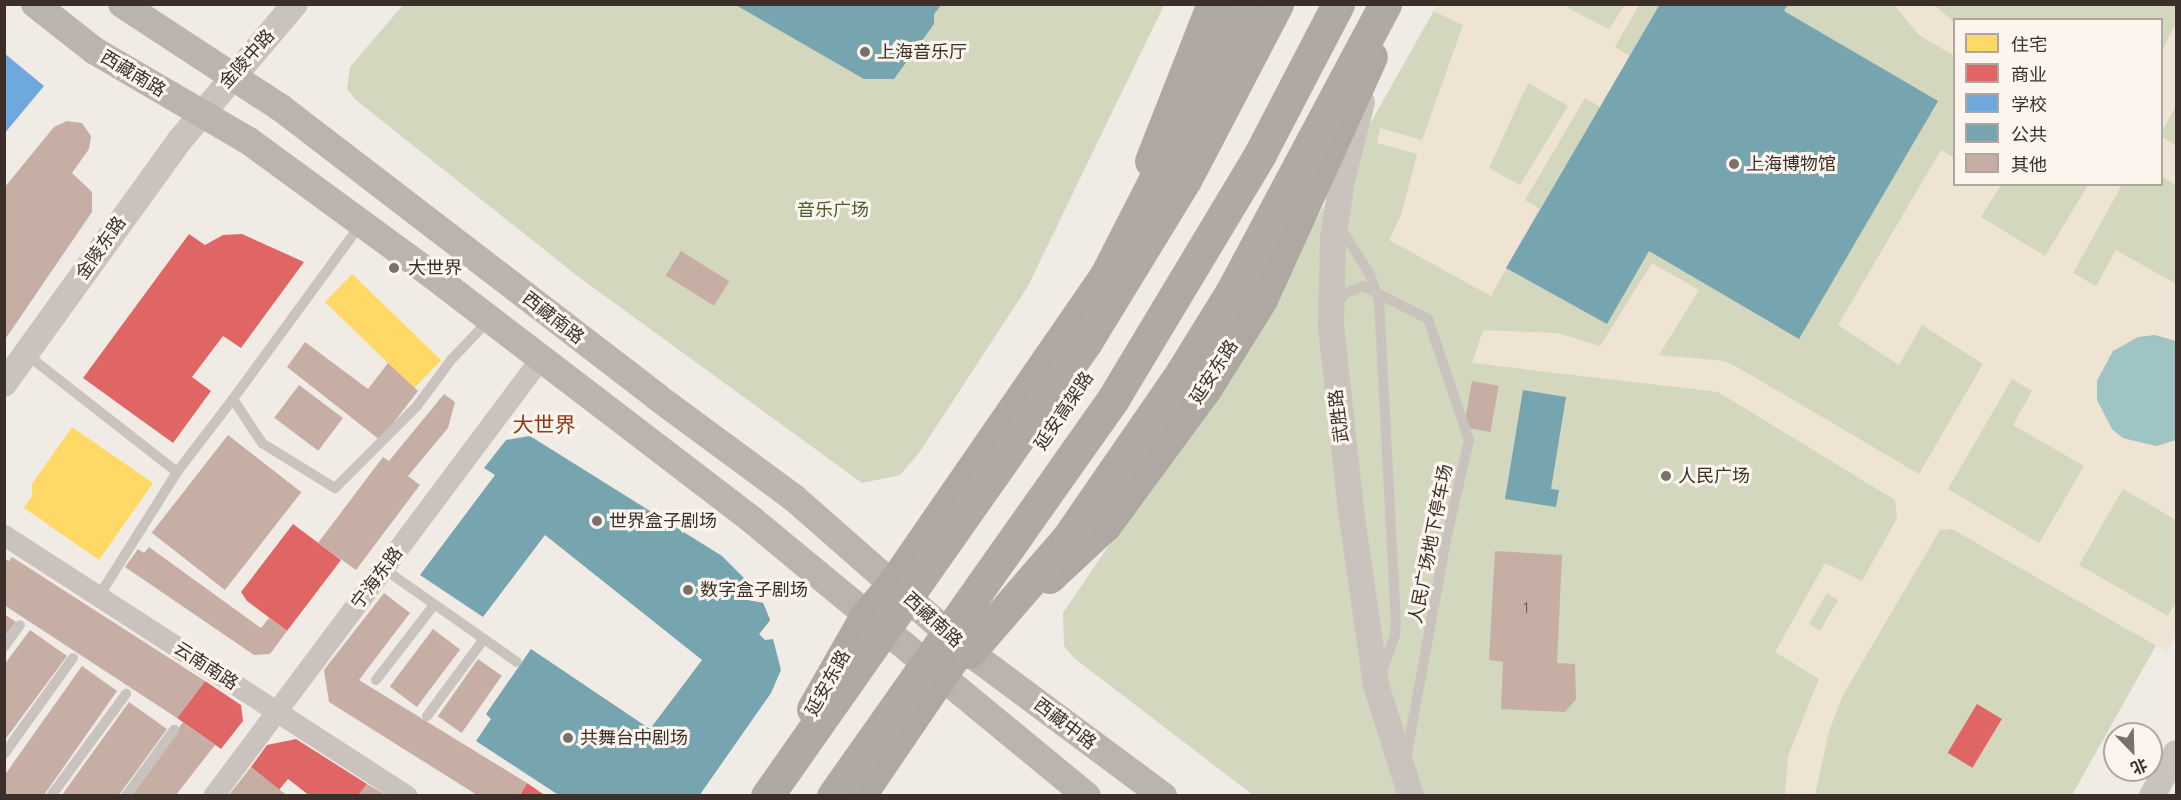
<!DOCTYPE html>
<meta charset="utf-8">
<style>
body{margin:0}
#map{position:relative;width:2181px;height:800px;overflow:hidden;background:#f0ebe5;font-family:Quicksand,"Noto Sans SC",sans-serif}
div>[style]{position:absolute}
.green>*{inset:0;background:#d2d7bd}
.plaza>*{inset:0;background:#efe3d3}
.water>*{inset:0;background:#9ec4c4}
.homes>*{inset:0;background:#ffd966;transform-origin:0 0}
.shops>*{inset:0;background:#e06666;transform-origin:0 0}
.schools>*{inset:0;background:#6fa8dc}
.public>*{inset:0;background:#76a5af}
.building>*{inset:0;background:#c6aea5;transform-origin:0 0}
.service>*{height:10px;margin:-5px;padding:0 5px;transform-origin:5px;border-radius:5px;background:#cac3bd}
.minor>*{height:21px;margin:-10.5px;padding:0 10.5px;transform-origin:10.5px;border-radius:10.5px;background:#cac3bd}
.tertiary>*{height:26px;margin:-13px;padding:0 13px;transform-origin:13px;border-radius:13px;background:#cac3bd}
.secondary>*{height:28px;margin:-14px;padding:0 14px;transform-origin:14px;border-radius:14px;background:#bab3ae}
.primary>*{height:33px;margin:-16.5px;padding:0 16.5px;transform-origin:16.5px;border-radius:16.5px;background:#afa7a2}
.trunk>*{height:33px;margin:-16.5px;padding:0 16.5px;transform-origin:16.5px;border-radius:16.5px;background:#afa8a3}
.trunk-bridge>*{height:33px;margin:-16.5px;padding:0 16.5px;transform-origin:16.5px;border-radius:16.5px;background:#afa8a3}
.dots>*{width:16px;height:16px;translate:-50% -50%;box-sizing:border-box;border:3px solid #fcf5ed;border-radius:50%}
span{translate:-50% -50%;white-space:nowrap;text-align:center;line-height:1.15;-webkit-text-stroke:6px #fcf5ed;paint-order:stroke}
.number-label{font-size:15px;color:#5e4f49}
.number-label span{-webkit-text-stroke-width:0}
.poi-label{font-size:18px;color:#3c2f2a}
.left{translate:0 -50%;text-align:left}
.street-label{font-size:18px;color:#3c2f2a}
.park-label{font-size:18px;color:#4b5d2b}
.quarter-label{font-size:21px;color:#93361a}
.frame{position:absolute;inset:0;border:6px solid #3c2f2a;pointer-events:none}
.legend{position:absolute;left:1953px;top:18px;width:210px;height:168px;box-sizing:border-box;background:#fcf5ed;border:2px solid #afa69f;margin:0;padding:8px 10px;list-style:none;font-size:18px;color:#3c2f2a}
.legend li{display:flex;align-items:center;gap:12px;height:30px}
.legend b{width:30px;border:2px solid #afa69f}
.north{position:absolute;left:2103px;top:722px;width:60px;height:60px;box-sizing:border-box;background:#fcf5ed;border:2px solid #afa69f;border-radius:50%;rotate:157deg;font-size:16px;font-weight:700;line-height:24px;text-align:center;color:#3c2f2a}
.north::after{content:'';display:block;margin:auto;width:21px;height:27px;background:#7b716b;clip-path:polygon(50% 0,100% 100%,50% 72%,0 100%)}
</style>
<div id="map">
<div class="green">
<div style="clip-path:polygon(403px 5px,1164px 5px,1028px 286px,919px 453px,900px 475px,862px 483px,580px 278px,356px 100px,347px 89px,350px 67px)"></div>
<div style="clip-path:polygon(evenodd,1437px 5px,2176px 5px,2176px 610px,2072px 795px,1253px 795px,1074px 658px,1064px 646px,1063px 613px,1247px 342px,1437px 5px,1954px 20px,2162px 20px,2162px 184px,1954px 184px,1954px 20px)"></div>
</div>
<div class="plaza">
<div style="clip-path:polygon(evenodd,1437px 5px,1570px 5px,1568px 8px,1609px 29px,1625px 5px,1639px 5px,1615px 47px,1630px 56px,1600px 107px,1585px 98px,1525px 200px,1539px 209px,1491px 296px,1389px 240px,1401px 215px,1417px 154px,1377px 143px,1380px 128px,1422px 140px,1463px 25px,1433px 11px,1437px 5px,1528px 83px,1568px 106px,1520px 185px,1489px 168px,1528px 83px)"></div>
<div style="clip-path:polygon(1894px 5px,1934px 5px,1954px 22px,1954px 56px,1919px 35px)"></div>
<div style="clip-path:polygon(2176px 23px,2176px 106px,2162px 131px,2162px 51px)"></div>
<div style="clip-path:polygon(2162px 137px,2176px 145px,2176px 185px,2162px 177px)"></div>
<div style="clip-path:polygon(evenodd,1941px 150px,1954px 158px,1954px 184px,2001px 185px,1981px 217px,2045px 256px,2088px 185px,2122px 185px,2073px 273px,2096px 286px,2116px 250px,2176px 284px,2176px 341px,2113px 351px,2097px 381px,2112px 429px,2123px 438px,2156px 446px,2176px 440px,2176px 520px,2123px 489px,2079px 565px,2168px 616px,2176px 602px,2176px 636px,2167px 652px,1952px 529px,1940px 530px,1843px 695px,1829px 731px,1815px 795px,1785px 795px,1788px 756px,1819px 679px,1775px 652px,1825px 563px,1862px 581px,1897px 518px,1895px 500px,1718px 392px,1472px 363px,1483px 330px,1558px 333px,1600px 346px,1652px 263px,1699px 290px,1659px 355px,1724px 361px,1737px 367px,1919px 474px,1983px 364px,1922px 325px,1899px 365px,1838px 325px,1941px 150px,2012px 379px,2032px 391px,2013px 425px,2084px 466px,2039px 543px,1948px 489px,2012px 379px,1941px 150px,1827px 593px,1838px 600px,1820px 631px,1809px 624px,1827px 593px)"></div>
</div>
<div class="water">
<div style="clip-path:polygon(2155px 335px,2176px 341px,2176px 440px,2156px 446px,2123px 438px,2112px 429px,2097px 400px,2097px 381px,2113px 351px,2138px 337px)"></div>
</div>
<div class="homes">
<div style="left:352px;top:274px;width:124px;height:39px;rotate:44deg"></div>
<div style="clip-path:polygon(72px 427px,153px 483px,99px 560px,24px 508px,32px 496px,32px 484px)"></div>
</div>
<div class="shops">
<div style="clip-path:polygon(189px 234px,205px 245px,223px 235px,242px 234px,304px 262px,241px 348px,223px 336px,192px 377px,211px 391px,173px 443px,83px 378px)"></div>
<div style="clip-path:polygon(293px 524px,341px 560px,287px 631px,247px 601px,241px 592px)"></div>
<div style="clip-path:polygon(746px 600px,763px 603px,770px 620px,759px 634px,740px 631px,734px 615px)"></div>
<div style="clip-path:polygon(205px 681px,241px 705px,243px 721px,221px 749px,177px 718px)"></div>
<div style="left:1977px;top:704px;width:29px;height:57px;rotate:31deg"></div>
<div style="clip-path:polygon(296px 739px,367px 784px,358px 796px,310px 796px,288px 779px,279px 790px,251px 767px,267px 745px)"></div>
<div style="clip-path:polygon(527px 783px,546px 796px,519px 796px)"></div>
</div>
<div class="schools">
<div style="clip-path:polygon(4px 53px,44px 86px,4px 134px)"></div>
</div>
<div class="public">
<div style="clip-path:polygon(734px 4px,942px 4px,934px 14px,934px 24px,894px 79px,864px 79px)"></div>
<div style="clip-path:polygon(1660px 4px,1788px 4px,1784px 11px,1938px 101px,1799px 339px,1649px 251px,1607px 324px,1506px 268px)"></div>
<div style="clip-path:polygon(1523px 390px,1566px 397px,1551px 489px,1559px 490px,1556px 507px,1505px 499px)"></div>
<div style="clip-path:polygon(530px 436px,722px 556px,750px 584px,746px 600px,763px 603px,770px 620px,759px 634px,765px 640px,773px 639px,781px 670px,771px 693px,699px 796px,560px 796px,476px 741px,491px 719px,486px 714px,531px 649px,650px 729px,702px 660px,545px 535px,483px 617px,420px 575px,495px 475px,484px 468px,506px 440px)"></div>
</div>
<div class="building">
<div style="clip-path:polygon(67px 121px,82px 123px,91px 136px,89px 149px,72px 173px,92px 192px,92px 212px,4px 341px,4px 188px,54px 127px)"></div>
<div style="left:681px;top:251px;width:57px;height:29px;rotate:32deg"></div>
<div style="clip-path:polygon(305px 342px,368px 389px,388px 363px,418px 391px,380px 440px,287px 367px)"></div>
<div style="left:1472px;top:381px;width:27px;height:47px;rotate:10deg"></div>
<div style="left:299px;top:385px;width:55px;height:41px;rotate:37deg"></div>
<div style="clip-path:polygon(444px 394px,455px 402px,448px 428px,408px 476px,420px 485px,356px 570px,318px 543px,383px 457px,389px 461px)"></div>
<div style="left:228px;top:435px;width:93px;height:124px;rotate:38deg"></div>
<div style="clip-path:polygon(149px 547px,261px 628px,269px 618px,287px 631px,270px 654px,254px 655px,125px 567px,138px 549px,144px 553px)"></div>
<div style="clip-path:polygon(1495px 551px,1562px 555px,1557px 663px,1575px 664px,1576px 699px,1565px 712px,1501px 709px,1503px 662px,1489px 660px)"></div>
<div style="clip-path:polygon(12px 557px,205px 681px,177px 718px,4px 605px,4px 558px,9px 561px)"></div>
<div style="clip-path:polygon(384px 593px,410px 613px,359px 680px,527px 783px,519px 795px,477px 795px,329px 702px,324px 670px)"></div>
<div style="clip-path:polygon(4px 614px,16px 622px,4px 638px)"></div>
<div style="left:433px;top:629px;width:34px;height:72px;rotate:37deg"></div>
<div style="clip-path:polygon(30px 630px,67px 656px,4px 741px,4px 665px)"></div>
<div style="left:478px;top:659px;width:29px;height:70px;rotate:35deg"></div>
<div style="clip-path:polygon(82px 666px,117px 691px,44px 795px,4px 795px,4px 776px)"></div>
<div style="clip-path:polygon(129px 702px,167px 729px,119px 795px,62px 795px)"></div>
<div style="clip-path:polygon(183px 722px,215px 745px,176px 795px,129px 795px)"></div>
<div style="clip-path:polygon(251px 767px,285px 794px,284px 795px,229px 795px)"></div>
<div style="clip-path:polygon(367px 784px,386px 795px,358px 795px)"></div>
</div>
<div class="service">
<div style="left:361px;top:224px;width:217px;rotate:126.2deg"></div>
<div style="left:233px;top:399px;width:53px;rotate:56.6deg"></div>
<div style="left:262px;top:443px;width:86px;rotate:31.7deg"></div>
<div style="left:335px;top:488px;width:116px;rotate:-45deg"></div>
<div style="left:417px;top:406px;width:57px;rotate:-53.5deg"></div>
<div style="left:451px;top:360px;width:55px;rotate:-46.5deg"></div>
<div style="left:1340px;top:227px;width:57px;rotate:58deg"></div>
<div style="left:1370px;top:275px;width:27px;rotate:70deg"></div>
<div style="left:1379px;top:300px;width:320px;rotate:87deg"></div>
<div style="left:1396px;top:620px;width:15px;rotate:94deg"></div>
<div style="left:1395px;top:635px;width:41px;rotate:109.7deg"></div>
<div style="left:1337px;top:306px;width:14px;rotate:-60deg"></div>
<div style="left:1344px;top:294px;width:21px;rotate:-23deg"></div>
<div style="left:1363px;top:286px;width:73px;rotate:26.9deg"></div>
<div style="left:1428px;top:319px;width:128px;rotate:71.3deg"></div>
<div style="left:1469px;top:440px;width:103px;rotate:103deg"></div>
<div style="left:1446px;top:540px;width:223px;rotate:100.4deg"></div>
<div style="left:26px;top:354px;width:192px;rotate:38deg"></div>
<div style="left:177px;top:472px;width:92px;rotate:-52.5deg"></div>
<div style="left:384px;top:569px;width:162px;rotate:35deg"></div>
<div style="left:99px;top:596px;width:146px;rotate:-57.8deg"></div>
<div style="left:4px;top:647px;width:27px;rotate:-54deg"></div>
<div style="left:376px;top:680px;width:95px;rotate:-52.3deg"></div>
<div style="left:427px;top:716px;width:96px;rotate:-53.5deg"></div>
<div style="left:4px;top:754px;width:118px;rotate:-54.3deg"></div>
<div style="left:51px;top:796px;width:127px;rotate:-53.7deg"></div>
<div style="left:126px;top:796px;width:82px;rotate:-54deg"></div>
</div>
<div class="minor">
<div style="left:4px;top:535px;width:480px;rotate:32.9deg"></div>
<div style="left:213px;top:796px;width:544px;rotate:-53.21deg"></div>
</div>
<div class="tertiary">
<div style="left:1362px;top:102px;width:81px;rotate:104.4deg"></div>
<div style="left:1342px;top:180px;width:60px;rotate:98.7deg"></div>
<div style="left:1333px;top:239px;width:87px;rotate:91.3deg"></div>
<div style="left:1331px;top:326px;width:193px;rotate:83.8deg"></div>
<div style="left:1352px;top:518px;width:169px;rotate:81.8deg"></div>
<div style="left:1376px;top:685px;width:116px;rotate:72.5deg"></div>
<div style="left:4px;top:384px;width:301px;rotate:-54.2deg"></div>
<div style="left:180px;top:140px;width:178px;rotate:-49.8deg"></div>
<div style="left:2152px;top:796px;width:49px;rotate:-60.8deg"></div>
</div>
<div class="secondary">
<div style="left:35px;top:4px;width:76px;rotate:38.1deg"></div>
<div style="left:95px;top:51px;width:178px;rotate:30.3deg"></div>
<div style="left:249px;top:141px;width:227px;rotate:36.2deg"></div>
<div style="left:432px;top:275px;width:403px;rotate:37.4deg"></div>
<div style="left:752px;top:520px;width:434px;rotate:39.5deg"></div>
<div style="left:122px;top:4px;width:190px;rotate:33.2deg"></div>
<div style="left:281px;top:108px;width:474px;rotate:37.5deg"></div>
<div style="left:657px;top:397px;width:170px;rotate:36.4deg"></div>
<div style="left:794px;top:498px;width:233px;rotate:41.3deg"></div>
<div style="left:969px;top:652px;width:242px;rotate:36.6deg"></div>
</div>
<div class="primary">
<div style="left:1151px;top:161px;width:169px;rotate:-68.5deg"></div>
<div style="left:1049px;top:577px;width:76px;rotate:-42.9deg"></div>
<div style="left:1105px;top:525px;width:169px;rotate:-53.7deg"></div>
<div style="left:1205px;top:389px;width:106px;rotate:-58.1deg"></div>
<div style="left:1261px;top:299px;width:266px;rotate:-65.6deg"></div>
<div style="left:813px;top:709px;width:107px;rotate:-60.3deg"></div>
<div style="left:866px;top:616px;width:42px;rotate:-49.8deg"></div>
<div style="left:893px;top:584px;width:402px;rotate:-55.4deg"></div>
<div style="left:859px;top:796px;width:212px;rotate:-55.8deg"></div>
</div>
<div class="trunk">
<div style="left:1105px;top:277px;width:307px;rotate:-62.9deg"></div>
<div style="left:969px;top:652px;width:150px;rotate:-49.1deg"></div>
<div style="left:1067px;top:539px;width:203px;rotate:-55.4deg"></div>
<div style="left:1182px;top:372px;width:95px;rotate:-58.3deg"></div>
<div style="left:1232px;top:291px;width:325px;rotate:-61.9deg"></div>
</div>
<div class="trunk-bridge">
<div style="left:767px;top:796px;width:555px;rotate:-54.91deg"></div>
<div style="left:1086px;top:342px;width:190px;rotate:-58.6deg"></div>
<div style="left:1185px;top:180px;width:199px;rotate:-62.4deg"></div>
<div style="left:833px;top:796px;width:486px;rotate:-54.8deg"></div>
<div style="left:1113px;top:399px;width:286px;rotate:-59deg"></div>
<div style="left:1260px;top:154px;width:169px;rotate:-62.5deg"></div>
</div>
<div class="dots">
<div style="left:865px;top:52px;background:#7b716b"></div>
<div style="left:1734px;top:164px;background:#7b716b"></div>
<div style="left:394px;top:268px;background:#7b716b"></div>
<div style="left:1666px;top:476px;background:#7b716b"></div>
<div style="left:597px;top:521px;background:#7b716b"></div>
<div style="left:688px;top:590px;background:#7b716b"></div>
<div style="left:568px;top:738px;background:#7b716b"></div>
</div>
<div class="number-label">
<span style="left:1526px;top:608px">1</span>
</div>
<div class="poi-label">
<span class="left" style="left:877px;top:52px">上海音乐厅</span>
<span class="left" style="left:1746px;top:164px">上海博物馆</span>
<span class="left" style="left:408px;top:268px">大世界</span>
<span class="left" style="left:1678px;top:476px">人民广场</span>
<span class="left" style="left:609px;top:521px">世界盒子剧场</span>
<span class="left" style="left:700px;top:590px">数字盒子剧场</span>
<span class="left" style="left:580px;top:738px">共舞台中剧场</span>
</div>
<div class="street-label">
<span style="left:247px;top:59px;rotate:-48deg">金陵中路</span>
<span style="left:133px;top:74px;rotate:31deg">西藏南路</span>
<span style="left:101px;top:248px;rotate:-55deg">金陵东路</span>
<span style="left:553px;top:318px;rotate:38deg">西藏南路</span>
<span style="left:1214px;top:372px;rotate:-57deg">延安东路</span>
<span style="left:1064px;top:411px;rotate:-56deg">延安高架路</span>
<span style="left:1339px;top:416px;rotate:-97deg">武胜路</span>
<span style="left:1431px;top:544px;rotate:-79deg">人民广场地下停车场</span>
<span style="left:377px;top:578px;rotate:-53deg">宁海东路</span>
<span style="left:933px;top:620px;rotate:42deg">西藏南路</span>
<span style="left:206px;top:666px;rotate:33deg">云南南路</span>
<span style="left:828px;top:683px;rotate:-61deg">延安东路</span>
<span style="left:1065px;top:724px;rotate:37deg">西藏中路</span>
</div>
<div class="park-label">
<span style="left:833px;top:210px">音乐广场</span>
</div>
<div class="quarter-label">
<span style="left:544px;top:424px">大世界</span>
</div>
<div class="frame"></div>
<ul class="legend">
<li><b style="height:16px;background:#ffd966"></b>住宅</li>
<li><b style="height:16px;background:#e06666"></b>商业</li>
<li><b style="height:16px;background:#6fa8dc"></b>学校</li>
<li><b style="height:16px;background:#76a5af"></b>公共</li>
<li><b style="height:16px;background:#c6aea5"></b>其他</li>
</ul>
<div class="north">北</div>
</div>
